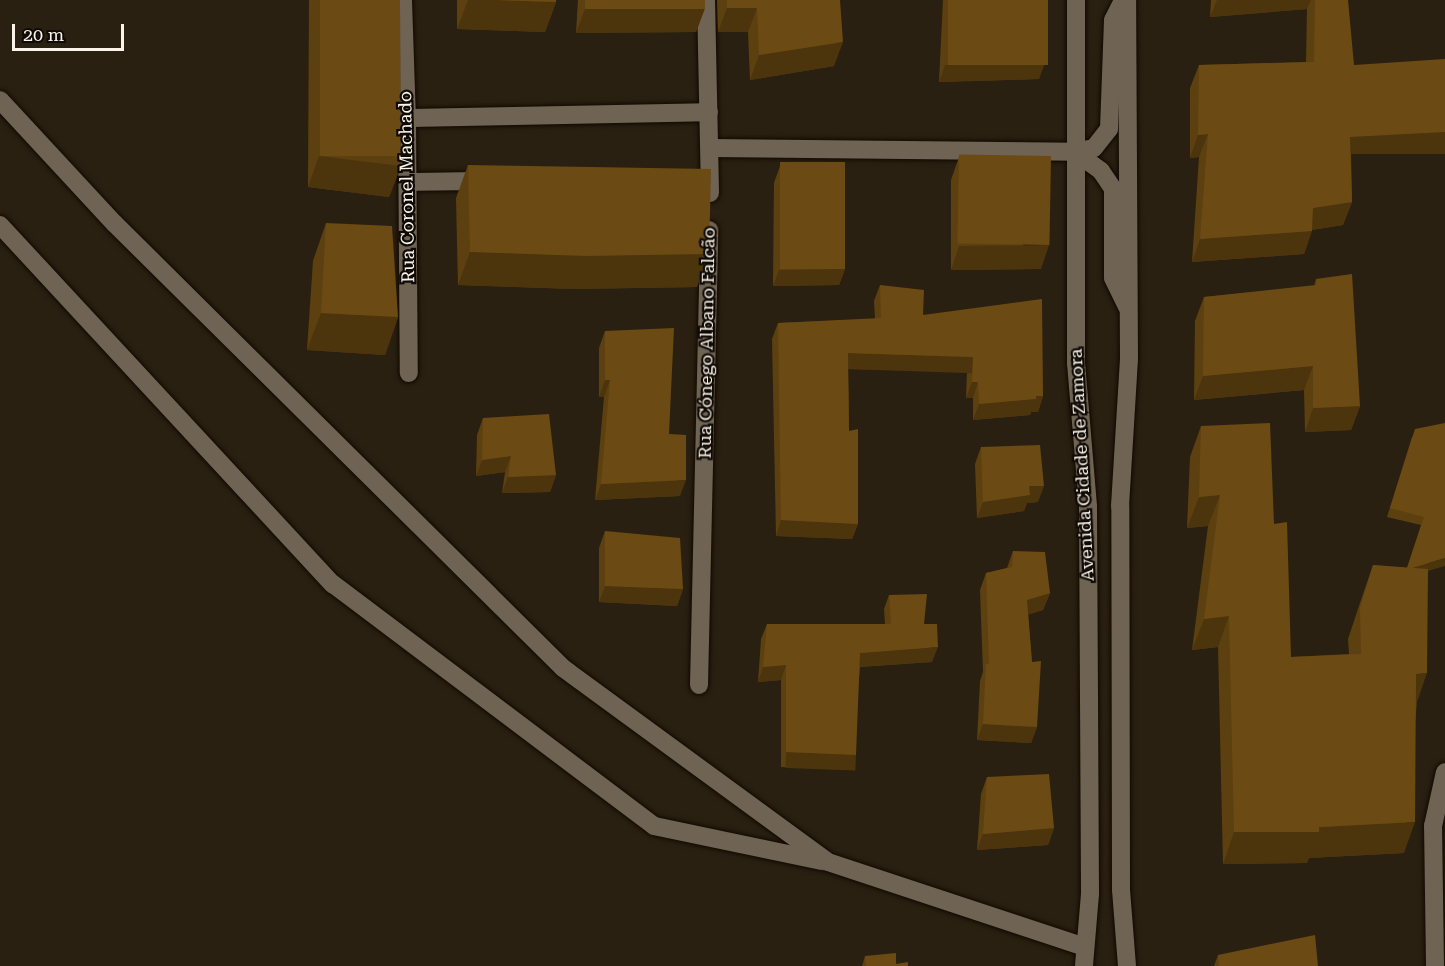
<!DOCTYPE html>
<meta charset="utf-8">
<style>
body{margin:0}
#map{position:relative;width:1445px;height:966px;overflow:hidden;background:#2a2011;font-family:"Roboto Serif",serif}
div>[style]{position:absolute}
.roads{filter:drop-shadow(0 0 2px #120901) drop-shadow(0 0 2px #120901)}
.minor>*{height:18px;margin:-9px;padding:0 9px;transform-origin:9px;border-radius:9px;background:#6f6353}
.wall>*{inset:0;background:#5d4010}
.shaded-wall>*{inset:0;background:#4c340d;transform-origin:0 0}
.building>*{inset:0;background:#6c4a13;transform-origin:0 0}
span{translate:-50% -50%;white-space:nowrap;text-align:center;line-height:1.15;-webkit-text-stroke:4.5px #0f0a05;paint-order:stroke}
.street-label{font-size:18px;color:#faf3ea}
.scale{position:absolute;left:12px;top:24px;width:112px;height:27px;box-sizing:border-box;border:3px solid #faf3ea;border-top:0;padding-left:8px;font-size:18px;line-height:21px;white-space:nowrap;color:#faf3ea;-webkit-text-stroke:4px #0f0a05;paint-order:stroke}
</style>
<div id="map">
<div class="roads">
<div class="minor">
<div style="left:403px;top:0;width:118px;rotate:88.1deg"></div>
<div style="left:407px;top:118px;width:255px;rotate:89.6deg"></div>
<div style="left:706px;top:0;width:193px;rotate:88.8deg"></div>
<div style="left:1076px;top:0;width:363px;rotate:90deg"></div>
<div style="left:1076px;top:363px;width:144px;rotate:85.2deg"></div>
<div style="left:1088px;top:507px;width:387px;rotate:89.7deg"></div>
<div style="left:1090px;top:894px;width:72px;rotate:94.8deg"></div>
<div style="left:0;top:100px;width:168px;rotate:47.2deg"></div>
<div style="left:114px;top:223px;width:632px;rotate:44.74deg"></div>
<div style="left:563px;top:668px;width:328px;rotate:36.2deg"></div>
<div style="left:828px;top:862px;width:271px;rotate:18.3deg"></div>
<div style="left:407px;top:118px;width:302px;rotate:-1.1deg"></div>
<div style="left:711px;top:148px;width:364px;rotate:0.6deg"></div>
<div style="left:1075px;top:152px;width:19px;rotate:-12deg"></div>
<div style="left:1094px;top:148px;width:24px;rotate:-52deg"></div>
<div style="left:1109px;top:129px;width:109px;rotate:-87.9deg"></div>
<div style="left:1113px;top:20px;width:22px;rotate:-63deg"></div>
<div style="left:1075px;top:152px;width:32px;rotate:36deg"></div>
<div style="left:1101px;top:171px;width:22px;rotate:56deg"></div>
<div style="left:1113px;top:189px;width:89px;rotate:90deg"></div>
<div style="left:1113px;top:278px;width:32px;rotate:64deg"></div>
<div style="left:408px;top:182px;width:76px;rotate:-0.8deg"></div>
<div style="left:0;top:225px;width:490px;rotate:47.2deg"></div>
<div style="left:333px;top:584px;width:402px;rotate:37deg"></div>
<div style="left:654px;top:826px;width:172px;rotate:11.8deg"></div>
<div style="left:699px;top:685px;width:455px;rotate:-88.7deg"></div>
<div style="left:1127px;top:966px;width:76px;rotate:-94.5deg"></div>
<div style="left:1121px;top:890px;width:384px;rotate:-90.1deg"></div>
<div style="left:1120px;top:506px;width:147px;rotate:-86.5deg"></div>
<div style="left:1129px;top:359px;width:359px;rotate:-90.3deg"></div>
<div style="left:1435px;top:966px;width:140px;rotate:-90.8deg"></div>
<div style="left:1433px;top:826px;width:55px;rotate:-77.5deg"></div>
</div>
</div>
<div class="wall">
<div style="clip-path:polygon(309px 0,400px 0,401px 166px,389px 197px,308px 187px)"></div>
<div style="clip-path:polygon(457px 0,556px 0,556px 2px,545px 32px,457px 29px)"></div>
<div style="clip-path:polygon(578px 0,705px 0,705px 8px,696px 32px,576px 33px)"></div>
<div style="clip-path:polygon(717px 0,840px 0,834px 66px,750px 80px,748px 32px,718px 32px)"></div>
<div style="clip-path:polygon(943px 0,1048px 0,1039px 79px,939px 82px)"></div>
<div style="clip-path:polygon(1211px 0,1348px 0,1352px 202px,1343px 225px,1312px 230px,1304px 254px,1192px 262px,1199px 157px,1190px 158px,1190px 88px,1199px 65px,1306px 62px,1307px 9px,1210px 17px)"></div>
<div style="clip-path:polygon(959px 157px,1041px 269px,951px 270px,951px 180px)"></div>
<div style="clip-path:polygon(468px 165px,697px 287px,574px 289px,458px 285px,456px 198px)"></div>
<div style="clip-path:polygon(780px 166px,845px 269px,839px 285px,773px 286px,774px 183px)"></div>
<div style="clip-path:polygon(326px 223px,398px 317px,385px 355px,307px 350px,313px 261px)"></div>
<div style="clip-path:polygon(1316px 279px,1360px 406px,1351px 430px,1305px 432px,1304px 390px,1194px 400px,1195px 321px,1204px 297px,1314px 286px)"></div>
<div style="clip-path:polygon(880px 285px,1043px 396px,1038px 412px,1031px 412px,1030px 415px,973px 420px,973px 398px,966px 398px,967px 372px,848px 369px,849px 431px,858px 524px,852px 539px,776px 536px,772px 339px,778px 323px,875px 319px,874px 301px)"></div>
<div style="clip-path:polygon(605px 331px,669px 434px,680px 496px,595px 500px,604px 397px,599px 397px,599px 348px)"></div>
<div style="clip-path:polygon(483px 418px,556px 475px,550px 492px,502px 493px,505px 472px,476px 476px,477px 435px)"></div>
<div style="clip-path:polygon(1445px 423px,1428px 571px,1404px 853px,1309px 858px,1307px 863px,1223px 864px,1218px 647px,1192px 650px,1208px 526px,1187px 528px,1190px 457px,1201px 426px,1274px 524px,1291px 657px,1349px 654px,1348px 639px,1362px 597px,1373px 565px,1407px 568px,1421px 525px,1387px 517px,1412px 437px)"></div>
<div style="clip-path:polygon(981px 447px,1038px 502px,1027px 503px,1024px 511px,977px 518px,975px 464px)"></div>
<div style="clip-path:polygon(605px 531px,683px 589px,677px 606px,599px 602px,599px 548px)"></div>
<div style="clip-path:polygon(1013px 551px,1050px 593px,1043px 610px,1028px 614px,1037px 727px,1031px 743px,977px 740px,980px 681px,983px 672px,980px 590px,986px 573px,1007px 568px)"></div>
<div style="clip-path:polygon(889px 595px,924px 624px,932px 662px,860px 667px,851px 770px,781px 767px,781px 680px,758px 682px,761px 639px,767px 624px,885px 624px,884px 609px)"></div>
<div style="clip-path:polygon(987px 777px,1054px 828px,1048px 845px,977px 850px,981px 794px)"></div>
<div style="clip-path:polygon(1218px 955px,1318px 966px,1214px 966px)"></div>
<div style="clip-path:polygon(865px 956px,896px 964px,908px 966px,862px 966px)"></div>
</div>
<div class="shaded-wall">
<div style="clip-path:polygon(468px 0,495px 0,556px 2px,545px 32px,457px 29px)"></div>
<div style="clip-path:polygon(1217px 0,1311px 0,1307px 9px,1210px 17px)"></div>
<div style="clip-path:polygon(705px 8px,696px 32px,576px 33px,585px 9px)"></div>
<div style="clip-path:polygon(727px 8px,757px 8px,748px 32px,718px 32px)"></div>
<div style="clip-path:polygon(843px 42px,834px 66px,750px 80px,759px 55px)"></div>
<div style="clip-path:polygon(1045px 63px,1039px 79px,939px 82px,945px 65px)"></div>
<div style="left:1445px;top:132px;width:22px;height:95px;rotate:90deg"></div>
<div style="clip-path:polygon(1208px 134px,1199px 157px,1190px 158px,1198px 135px)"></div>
<div style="clip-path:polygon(319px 156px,401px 166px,389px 197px,308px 187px)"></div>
<div style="clip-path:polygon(1352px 202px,1343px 225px,1305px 231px,1313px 208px)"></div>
<div style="clip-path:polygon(1312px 231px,1304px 254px,1192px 262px,1200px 239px)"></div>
<div style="clip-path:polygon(1049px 245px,1041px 269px,951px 270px,959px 246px)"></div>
<div style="clip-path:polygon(470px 252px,709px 254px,697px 287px,574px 289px,458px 285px)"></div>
<div style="clip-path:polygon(845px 269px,839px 285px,773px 286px,779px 270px)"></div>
<div style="clip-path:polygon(321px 313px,398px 317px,385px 355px,307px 350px)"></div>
<div style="left:848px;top:353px;width:125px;height:16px;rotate:2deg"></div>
<div style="clip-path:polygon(1313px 366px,1304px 390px,1194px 400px,1203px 376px)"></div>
<div style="clip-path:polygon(605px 380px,610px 380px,604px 397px,599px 397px)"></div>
<div style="clip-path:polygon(972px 382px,978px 382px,973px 398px,966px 398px)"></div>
<div style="clip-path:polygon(1036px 396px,1043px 396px,1038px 412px,1031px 412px,1030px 415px,973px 420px,979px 404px)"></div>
<div style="clip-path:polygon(1360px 406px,1351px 430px,1305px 432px,1313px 408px)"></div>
<div style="clip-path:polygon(511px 456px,505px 472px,476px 476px,482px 460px)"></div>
<div style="clip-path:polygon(556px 475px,550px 492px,502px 493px,508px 477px)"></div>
<div style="clip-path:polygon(686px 480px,680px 496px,595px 500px,601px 484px)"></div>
<div style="clip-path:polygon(1029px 486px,1044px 486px,1038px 502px,1027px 503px,1024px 511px,977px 518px,983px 502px)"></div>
<div style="clip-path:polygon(1220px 495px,1208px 526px,1187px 528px,1199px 497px)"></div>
<div style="clip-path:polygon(781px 520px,858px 524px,852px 539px,776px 536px)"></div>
<div style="clip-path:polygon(1445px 558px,1445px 566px,1403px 578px,1406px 570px)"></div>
<div style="clip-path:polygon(605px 586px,683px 589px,677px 606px,599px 602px)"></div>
<div style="clip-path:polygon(1050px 593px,1043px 610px,1021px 617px,1027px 600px)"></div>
<div style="clip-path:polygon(1229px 616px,1218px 647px,1192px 650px,1204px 619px)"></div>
<div style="clip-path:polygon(938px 647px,932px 662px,855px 667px,860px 653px)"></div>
<div style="clip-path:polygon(786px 665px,781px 680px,758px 682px,763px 667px)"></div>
<div style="clip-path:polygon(1427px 673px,1416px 705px,1416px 674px)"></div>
<div style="clip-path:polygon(983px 724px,1037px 727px,1031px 743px,977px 740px)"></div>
<div style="left:786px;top:752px;width:70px;height:16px;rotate:2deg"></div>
<div style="clip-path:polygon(1415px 822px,1404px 853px,1309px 858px,1307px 863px,1223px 864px,1234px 832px)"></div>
<div style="clip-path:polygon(1054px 828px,1048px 845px,977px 850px,983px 834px)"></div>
</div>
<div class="building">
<div style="left:320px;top:0;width:80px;height:156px"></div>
<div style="clip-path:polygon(495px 0,556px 0,556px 2px)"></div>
<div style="left:585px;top:0;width:120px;height:9px"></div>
<div style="clip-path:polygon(727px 0,840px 0,843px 42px,759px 55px,757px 8px,727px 8px)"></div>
<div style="left:948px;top:0;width:100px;height:65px"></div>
<div style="clip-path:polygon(1315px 0,1348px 0,1354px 65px,1445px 59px,1445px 132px,1350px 137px,1352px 202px,1313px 208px,1312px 231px,1200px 239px,1208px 134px,1198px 135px,1199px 65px,1314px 62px)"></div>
<div style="left:1051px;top:156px;width:89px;height:92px;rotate:91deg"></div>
<div style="left:845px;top:162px;width:107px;height:65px;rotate:90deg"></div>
<div style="clip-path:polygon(468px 165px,711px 169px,709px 254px,586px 256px,470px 252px)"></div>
<div style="clip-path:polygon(326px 223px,392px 226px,398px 317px,321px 313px)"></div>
<div style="clip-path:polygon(1352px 274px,1360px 406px,1313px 408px,1313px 366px,1203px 376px,1204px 297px,1316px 285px,1316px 279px)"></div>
<div style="clip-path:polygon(880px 285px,924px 290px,923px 315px,1042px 299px,1043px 396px,1036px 396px,1036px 399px,979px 404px,978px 382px,972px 382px,973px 357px,848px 353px,849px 431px,858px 429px,858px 524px,781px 520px,778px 323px,881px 318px)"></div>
<div style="clip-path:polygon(674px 328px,669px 434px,686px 435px,686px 480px,601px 484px,610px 380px,605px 380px,605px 331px)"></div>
<div style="clip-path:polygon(549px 414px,556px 475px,508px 477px,511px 456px,482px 460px,483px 418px)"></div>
<div style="clip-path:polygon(1270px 423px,1274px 524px,1287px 522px,1291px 657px,1361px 654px,1360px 608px,1373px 565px,1428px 569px,1427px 673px,1416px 674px,1415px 822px,1319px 827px,1319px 832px,1234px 832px,1229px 616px,1204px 619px,1220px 495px,1199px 497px,1201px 426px)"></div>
<div style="clip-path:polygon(1445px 423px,1445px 558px,1412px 568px,1407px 568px,1424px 517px,1390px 508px,1415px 429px)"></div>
<div style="clip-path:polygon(1040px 445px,1044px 486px,1029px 486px,1030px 495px,983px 502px,981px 447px)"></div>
<div style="clip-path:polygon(605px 531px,680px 538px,683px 589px,605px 586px)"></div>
<div style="clip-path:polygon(1013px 551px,1045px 552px,1050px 593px,1027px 600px,1032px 662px,1041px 661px,1037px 727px,983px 724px,986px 664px,989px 664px,986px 573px,1012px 567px)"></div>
<div style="clip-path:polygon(927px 594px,924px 624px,937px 624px,938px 647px,860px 653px,856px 755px,786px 752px,786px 665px,763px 667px,767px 624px,891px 624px,889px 595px)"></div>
<div style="clip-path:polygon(1049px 774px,1054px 828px,983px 834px,987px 777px)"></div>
<div style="clip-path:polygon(1315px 935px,1318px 966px,1219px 966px,1218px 955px)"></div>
<div style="clip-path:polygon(896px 953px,896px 964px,908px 962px,908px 966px,866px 966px,865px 956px)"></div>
</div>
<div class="street-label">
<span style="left:407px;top:187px;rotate:-91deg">Rua Coronel Machado</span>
<span style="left:707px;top:343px;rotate:-89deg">Rua Cónego Albano Falcão</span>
<span style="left:1082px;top:465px;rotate:-93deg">Avenida Cidade de Zamora</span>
</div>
<div class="scale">20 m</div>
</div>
